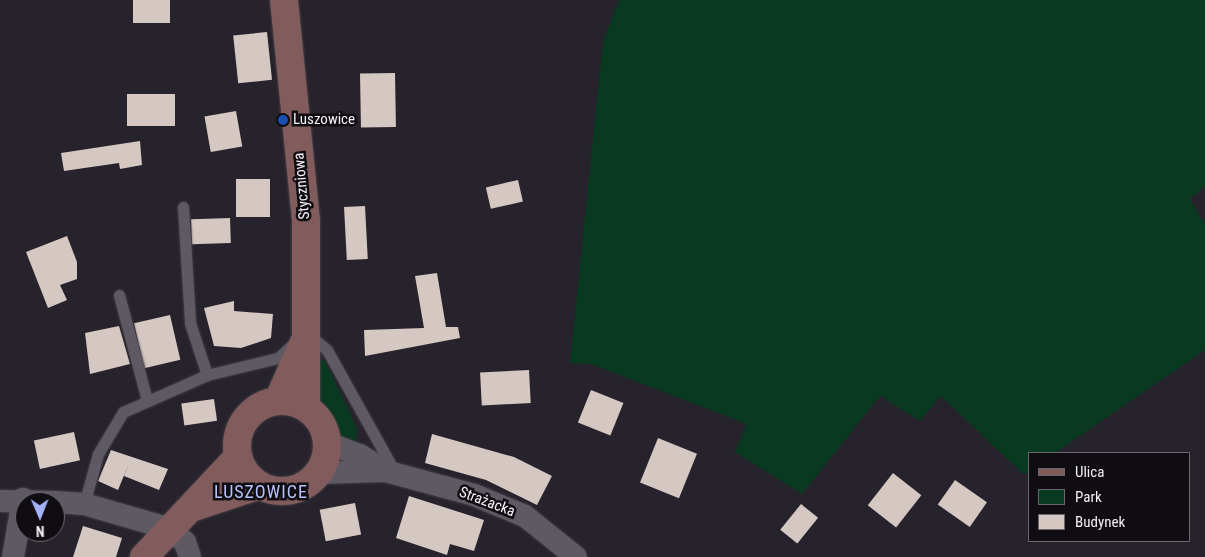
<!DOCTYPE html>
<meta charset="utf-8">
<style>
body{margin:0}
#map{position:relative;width:1205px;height:557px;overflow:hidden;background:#27232c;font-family:"Roboto Condensed",sans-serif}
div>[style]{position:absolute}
.green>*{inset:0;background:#093920}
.building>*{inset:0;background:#d5c7c2;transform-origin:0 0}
.roads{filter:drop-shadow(0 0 1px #423e46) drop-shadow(0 0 1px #423e46)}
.lane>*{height:11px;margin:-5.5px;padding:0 5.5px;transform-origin:5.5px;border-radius:5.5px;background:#5e5963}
.street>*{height:22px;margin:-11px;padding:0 11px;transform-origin:11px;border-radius:11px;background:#5e5963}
.secondary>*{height:28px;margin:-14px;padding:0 14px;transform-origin:14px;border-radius:14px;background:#825b5c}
.secondary>.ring{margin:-14px;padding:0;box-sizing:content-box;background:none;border:28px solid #825b5c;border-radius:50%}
.dots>*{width:14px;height:14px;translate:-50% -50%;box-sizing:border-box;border:2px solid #0f0d11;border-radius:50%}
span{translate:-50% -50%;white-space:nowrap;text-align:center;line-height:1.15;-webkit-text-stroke:5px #0f0d11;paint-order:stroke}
.poi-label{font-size:15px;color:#f3f0f6}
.left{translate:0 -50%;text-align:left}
.street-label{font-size:15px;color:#f3f0f6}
.quarter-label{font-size:18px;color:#b7c2fa;letter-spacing:1px}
.legend{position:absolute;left:1028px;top:452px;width:162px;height:90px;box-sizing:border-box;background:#0f0d11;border:1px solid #6a686d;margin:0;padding:6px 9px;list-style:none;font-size:15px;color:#f3f0f6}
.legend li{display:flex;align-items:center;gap:10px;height:25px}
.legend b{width:25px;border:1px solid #6a686d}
.north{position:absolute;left:15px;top:492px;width:50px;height:50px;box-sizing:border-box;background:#0f0d11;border:1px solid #6a686d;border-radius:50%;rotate:179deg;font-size:14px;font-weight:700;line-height:20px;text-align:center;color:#f3f0f6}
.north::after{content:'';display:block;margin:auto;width:18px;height:22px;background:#a4b2fc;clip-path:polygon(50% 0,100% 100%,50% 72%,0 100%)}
</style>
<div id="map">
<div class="green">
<div style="clip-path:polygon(619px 0,1205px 0,1205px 186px,1190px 199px,1205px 224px,1205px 350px,1055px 453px,1029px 453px,1029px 471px,1024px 475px,941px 396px,920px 421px,880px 396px,802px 494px,735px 452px,747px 424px,591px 364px,570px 363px,603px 42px)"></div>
<div style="clip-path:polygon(318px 359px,325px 361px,357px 428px,356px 446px,330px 430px,317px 409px)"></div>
</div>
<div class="building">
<div style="left:133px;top:0;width:37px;height:23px"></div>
<div style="left:267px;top:32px;width:48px;height:34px;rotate:84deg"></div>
<div style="left:395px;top:73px;width:54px;height:35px;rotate:89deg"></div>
<div style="left:127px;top:94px;width:48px;height:32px"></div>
<div style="left:236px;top:111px;width:36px;height:32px;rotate:80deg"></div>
<div style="clip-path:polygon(140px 141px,142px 165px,120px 169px,119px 163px,64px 171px,61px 153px)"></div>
<div style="left:270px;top:179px;width:38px;height:34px;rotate:90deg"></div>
<div style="left:518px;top:180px;width:22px;height:33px;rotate:77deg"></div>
<div style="left:365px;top:206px;width:53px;height:21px;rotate:87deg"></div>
<div style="left:230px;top:218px;width:25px;height:39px;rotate:88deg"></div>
<div style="clip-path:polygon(67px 236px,77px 262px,77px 279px,60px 285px,67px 300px,48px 308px,26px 252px)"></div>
<div style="clip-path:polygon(437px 273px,446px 327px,458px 327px,460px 338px,365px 356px,364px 330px,424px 328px,415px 276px)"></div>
<div style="clip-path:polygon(234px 301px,234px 311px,273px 314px,271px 338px,241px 348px,214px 346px,204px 308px)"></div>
<div style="left:170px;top:315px;width:46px;height:37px;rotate:77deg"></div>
<div style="clip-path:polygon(119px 326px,130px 364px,90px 374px,85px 333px)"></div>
<div style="left:529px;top:370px;width:33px;height:49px;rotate:87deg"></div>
<div style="left:591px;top:390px;width:35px;height:35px;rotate:22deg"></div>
<div style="left:214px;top:399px;width:22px;height:33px;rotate:82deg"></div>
<div style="left:74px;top:432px;width:29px;height:41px;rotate:78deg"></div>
<div style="clip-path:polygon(432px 434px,514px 457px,552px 476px,537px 505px,486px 480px,425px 463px)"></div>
<div style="left:658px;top:438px;width:42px;height:48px;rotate:22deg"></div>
<div style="clip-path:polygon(111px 450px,168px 469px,159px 490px,124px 476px,130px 461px,118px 490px,98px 481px)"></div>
<div style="left:893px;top:473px;width:36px;height:41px;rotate:38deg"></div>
<div style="left:955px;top:480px;width:39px;height:30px;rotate:35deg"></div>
<div style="clip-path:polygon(409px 496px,484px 520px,474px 551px,450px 544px,447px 555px,396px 538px)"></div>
<div style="left:355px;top:503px;width:32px;height:36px;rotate:79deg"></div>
<div style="left:801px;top:504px;width:22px;height:33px;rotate:39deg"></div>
<div style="clip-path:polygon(83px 526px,122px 538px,116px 557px,73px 557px)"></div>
</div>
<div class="roads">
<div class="lane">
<div style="left:183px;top:207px;width:116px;rotate:86.5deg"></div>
<div style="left:190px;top:323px;width:55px;rotate:71.9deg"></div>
<div style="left:119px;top:295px;width:109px;rotate:75.1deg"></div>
<div style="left:308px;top:334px;width:25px;rotate:40deg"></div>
<div style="left:327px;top:350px;width:140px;rotate:60.9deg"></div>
<div style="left:84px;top:504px;width:52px;rotate:-74.4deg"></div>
<div style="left:98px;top:454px;width:49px;rotate:-59.2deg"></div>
<div style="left:123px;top:412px;width:92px;rotate:-23.8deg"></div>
<div style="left:207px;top:375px;width:73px;rotate:-13.5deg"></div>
<div style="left:278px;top:358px;width:25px;rotate:-43deg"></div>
</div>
<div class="street">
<div style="left:328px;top:443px;width:34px;rotate:21deg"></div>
<div style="left:360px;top:455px;width:30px;rotate:33deg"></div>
<div style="left:385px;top:471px;width:92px;rotate:15.1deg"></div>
<div style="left:474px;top:495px;width:55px;rotate:22.4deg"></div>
<div style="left:525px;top:516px;width:65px;rotate:38.8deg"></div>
<div style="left:319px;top:473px;width:66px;rotate:-1.7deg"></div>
<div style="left:0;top:501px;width:54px;rotate:1.1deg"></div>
<div style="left:55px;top:502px;width:29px;rotate:4deg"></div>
<div style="left:84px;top:504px;width:86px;rotate:16.1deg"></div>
<div style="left:167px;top:528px;width:23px;rotate:38deg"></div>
<div style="left:185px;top:542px;width:16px;rotate:72deg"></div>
<div style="left:13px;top:557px;width:59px;rotate:-80.2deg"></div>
</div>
<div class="secondary">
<div style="left:284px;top:0;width:223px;rotate:84.3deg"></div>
<div style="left:306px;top:222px;width:185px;rotate:90deg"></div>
<div class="ring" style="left:237px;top:401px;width:62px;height:62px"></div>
<div style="left:278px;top:401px;width:64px;rotate:-66.2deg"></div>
<div style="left:191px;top:508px;width:71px;rotate:-18.2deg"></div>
<div style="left:144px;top:557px;width:136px;rotate:-46.8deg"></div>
</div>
</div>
<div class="dots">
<div style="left:283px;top:120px;background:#1a4fb4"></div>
</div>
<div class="poi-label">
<span class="left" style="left:293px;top:120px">Luszowice</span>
</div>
<div class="street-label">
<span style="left:302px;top:186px;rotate:-95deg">Styczniowa</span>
<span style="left:487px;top:502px;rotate:21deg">Strażacka</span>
</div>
<div class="quarter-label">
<span style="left:261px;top:492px">LUSZOWICE</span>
</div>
<ul class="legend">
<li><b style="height:6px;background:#825b5c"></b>Ulica</li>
<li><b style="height:14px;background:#093920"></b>Park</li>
<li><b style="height:14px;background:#d5c7c2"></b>Budynek</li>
</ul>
<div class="north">N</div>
</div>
